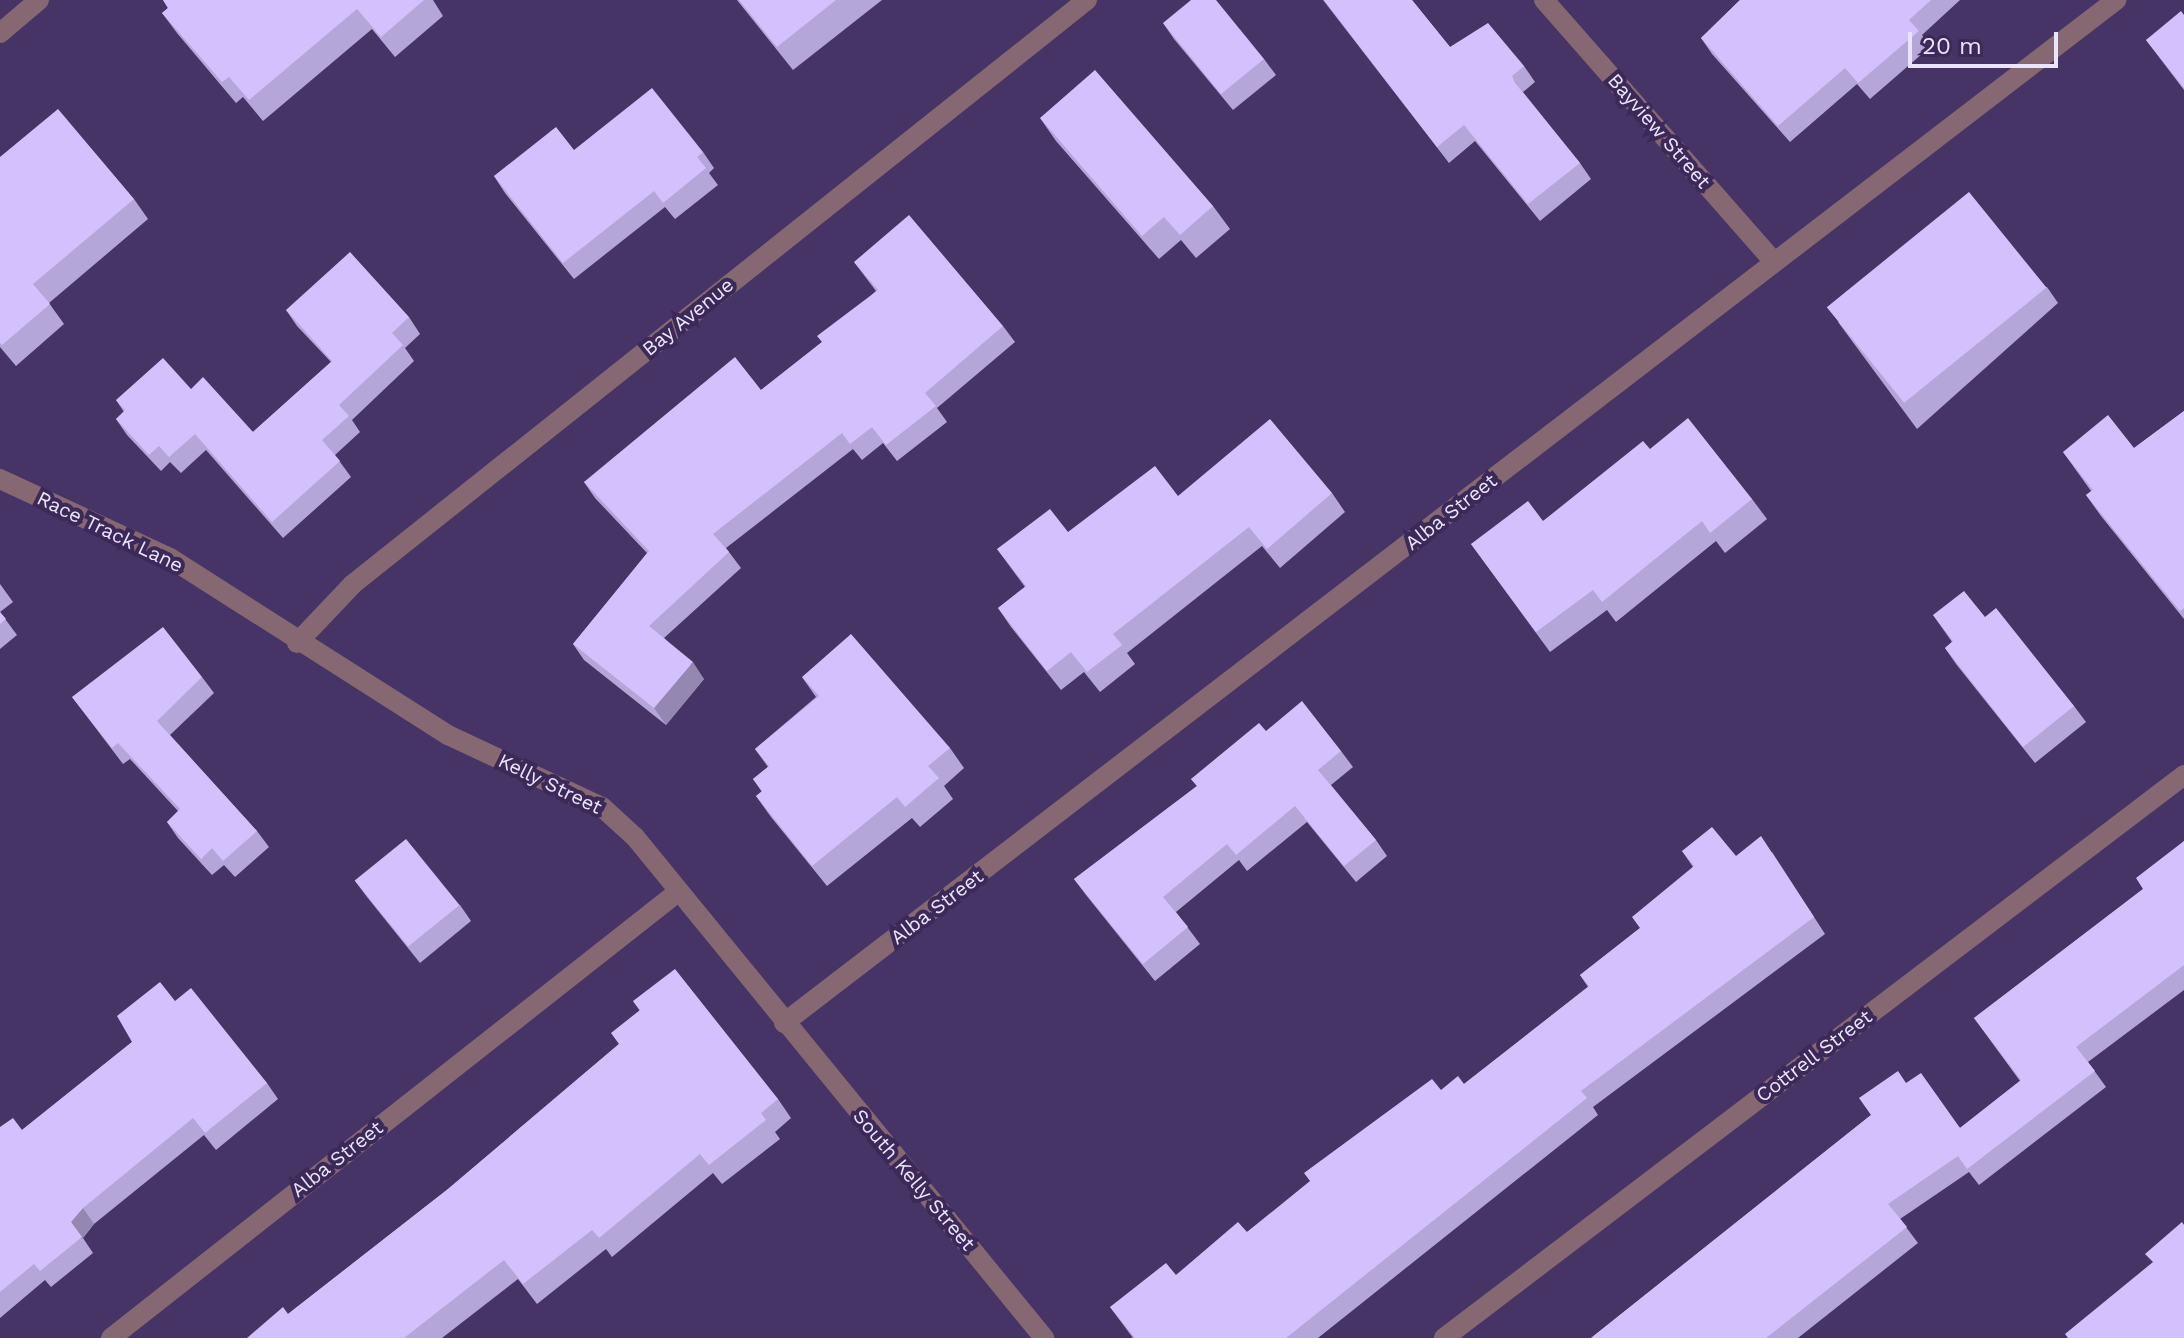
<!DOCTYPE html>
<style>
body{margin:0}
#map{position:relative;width:2184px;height:1338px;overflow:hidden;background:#453465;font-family:"Work Sans",sans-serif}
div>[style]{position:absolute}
.street>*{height:20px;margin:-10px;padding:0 10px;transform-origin:10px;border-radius:10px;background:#856871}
.wall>*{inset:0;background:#b5a6da}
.shaded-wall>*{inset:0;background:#9487b1}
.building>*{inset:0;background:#d3c1fd;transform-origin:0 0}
span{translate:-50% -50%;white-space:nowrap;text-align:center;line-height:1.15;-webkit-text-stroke:8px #3b295a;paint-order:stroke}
.street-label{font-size:20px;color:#ebe4fd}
.scale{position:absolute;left:1908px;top:32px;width:150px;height:36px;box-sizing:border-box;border:4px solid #ebe4fd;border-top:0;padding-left:10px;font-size:24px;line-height:28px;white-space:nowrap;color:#ebe4fd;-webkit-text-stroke:6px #3b295a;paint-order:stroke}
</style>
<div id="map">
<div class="street">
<div style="left:1544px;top:0;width:347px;rotate:48.7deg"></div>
<div style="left:0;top:33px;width:51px;rotate:-40.2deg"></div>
<div style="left:0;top:479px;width:187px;rotate:24.9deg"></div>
<div style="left:170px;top:558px;width:330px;rotate:32.5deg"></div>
<div style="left:448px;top:735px;width:170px;rotate:25.1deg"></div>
<div style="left:602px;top:807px;width:45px;rotate:42.3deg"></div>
<div style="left:635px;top:837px;width:647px;rotate:50.77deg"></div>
<div style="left:297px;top:643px;width:81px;rotate:-46.5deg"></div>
<div style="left:353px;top:584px;width:938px;rotate:-38.51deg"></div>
<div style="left:784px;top:1023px;width:1680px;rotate:-37.52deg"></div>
<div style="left:111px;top:1338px;width:721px;rotate:-38.19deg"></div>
<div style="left:1444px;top:1338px;width:930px;rotate:-37.26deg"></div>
</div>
<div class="wall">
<div style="clip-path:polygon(163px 0,433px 0,443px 16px,395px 57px,372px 29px,263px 121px,243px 97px,236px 103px,177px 33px,162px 13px,168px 8px)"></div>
<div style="clip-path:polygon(737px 0,882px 0,793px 70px)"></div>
<div style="clip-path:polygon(1323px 0,1412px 0,1450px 47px,1524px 66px,1535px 82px,1523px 92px,1580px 163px,1591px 179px,1540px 221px,1475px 141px,1449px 163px)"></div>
<div style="clip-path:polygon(1740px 0,1960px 0,1922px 35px,1930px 47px,1870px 99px,1857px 84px,1790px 142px,1712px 54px,1701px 38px)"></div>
<div style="clip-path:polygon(2184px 15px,2184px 90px,2146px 40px)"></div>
<div style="clip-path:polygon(1163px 23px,1264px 59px,1276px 75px,1233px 110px,1174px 39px)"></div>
<div style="clip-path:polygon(1040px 118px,1213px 206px,1230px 229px,1196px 258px,1181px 240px,1159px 259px,1056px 141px)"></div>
<div style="clip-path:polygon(574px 150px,703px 152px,714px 168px,709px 173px,718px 185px,675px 219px,665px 207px,574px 279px,505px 193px,494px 176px)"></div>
<div style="clip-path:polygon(0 157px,134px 199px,148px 219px,49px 303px,64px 324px,16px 366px,0 347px)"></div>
<div style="clip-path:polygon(854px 262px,1003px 326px,1015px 342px,937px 408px,947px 422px,897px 461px,883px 443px,862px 460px,853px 449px,726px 548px,741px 568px,664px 638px,704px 679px,666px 725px,584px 660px,573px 644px,647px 553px,595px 498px,584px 482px,761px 390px,822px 342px,876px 291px)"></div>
<div style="clip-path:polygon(2047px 287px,2058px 303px,1917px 429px,1838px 322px)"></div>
<div style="clip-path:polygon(286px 310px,409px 317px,420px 334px,405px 348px,414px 361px,352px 420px,360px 432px,335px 455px,351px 477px,283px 538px,206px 450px,181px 473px,170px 462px,161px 471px,127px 435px,116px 419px,124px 412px,116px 400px,191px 389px,253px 432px,331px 362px,297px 326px)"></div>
<div style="clip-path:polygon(2184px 411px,2184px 619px,2101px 516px,2086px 495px,2091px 491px,2063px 452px,2134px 448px)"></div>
<div style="clip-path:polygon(1650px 449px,1752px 499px,1767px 519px,1725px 553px,1716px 541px,1616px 622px,1607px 610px,1550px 652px,1471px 544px,1543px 521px)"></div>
<div style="clip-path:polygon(1332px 493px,1345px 512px,1280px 568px,1262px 546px,1127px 653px,1135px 664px,1100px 692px,1084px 672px,1061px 690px,1011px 627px,998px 608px,1025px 587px,997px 549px,1068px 532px,1178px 496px)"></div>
<div style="clip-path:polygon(0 584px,13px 602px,0 612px,17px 635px,0 649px)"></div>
<div style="clip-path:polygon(1933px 615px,1985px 617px,2074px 706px,2086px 722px,2035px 763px,1956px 664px,1945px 648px,1952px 642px)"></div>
<div style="clip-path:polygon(202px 677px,214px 693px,170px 735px,257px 831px,269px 847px,235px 877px,224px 865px,212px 875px,178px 838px,167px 822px,178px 811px,130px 759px,123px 764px,72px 697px)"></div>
<div style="clip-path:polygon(802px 677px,950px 748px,964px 768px,944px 786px,953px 799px,920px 827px,912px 818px,827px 886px,771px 817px,756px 796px,762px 792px,753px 779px,768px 767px,755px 749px,816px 697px)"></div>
<div style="clip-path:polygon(1266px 731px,1341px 751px,1353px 767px,1331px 785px,1376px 840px,1387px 856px,1356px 882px,1307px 822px,1247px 871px,1239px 860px,1176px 912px,1200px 944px,1155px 981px,1086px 895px,1074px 879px,1197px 786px,1191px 779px)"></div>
<div style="clip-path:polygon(2184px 841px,2184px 990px,2088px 1062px,2106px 1087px,1979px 1185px,1969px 1172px,1900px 1219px,1918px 1243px,1798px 1338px,1591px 1338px,1871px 1115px,1906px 1083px,1960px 1128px,2020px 1081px,1974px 1018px,2143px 889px)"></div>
<div style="clip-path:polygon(1682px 851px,1736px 856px,1772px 852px,1825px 934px,1593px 1107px,1598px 1115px,1318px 1338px,1133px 1338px,1110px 1307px,1176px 1275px,1247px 1232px,1441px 1090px,1464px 1084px,1588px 987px,1580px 975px,1640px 928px,1693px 867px)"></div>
<div style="clip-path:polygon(355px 881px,460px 905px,471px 921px,420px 963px,367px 897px)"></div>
<div style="clip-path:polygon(175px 1001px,267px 1083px,278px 1099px,216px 1150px,204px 1135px,94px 1224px,83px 1238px,93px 1253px,51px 1287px,45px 1280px,0 1318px,0 1127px,22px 1130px,132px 1042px)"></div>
<div style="clip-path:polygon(633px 1001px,778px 1099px,791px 1118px,775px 1132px,780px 1139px,722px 1184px,713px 1173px,612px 1257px,606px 1249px,537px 1304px,518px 1279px,442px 1338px,247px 1338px,288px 1314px,448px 1189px,619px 1044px,640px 1011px)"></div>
</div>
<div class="shaded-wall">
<div style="clip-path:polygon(693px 662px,704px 679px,666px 725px,654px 708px)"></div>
<div style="clip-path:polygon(83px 1208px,94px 1224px,82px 1239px,71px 1222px)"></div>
</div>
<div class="building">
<div style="clip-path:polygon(163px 0,424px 0,381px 37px,357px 9px,249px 100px,229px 77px,222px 82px,162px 13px,168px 8px)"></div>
<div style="clip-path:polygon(739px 0,836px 0,777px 47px)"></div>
<div style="clip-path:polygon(1191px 0,1216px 0,1264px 59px,1221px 94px,1163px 23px)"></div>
<div style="clip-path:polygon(1324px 0,1412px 0,1450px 47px,1488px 23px,1524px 66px,1512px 76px,1515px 83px,1580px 163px,1528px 204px,1464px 125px,1437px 147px)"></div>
<div style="clip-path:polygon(1740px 0,1931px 0,1909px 20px,1919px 31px,1858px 83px,1845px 68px,1778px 126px,1701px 38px)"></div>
<div style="clip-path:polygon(2181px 11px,2184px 15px,2184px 88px,2146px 40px)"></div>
<div style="clip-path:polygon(1095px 70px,1213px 206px,1180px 235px,1164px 217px,1142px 236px,1040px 118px)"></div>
<div style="clip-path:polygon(652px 88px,703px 152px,697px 157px,706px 168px,663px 203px,654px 191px,563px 263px,494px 176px,556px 127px,574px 150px)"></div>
<div style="clip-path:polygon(58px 109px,134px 199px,33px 284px,50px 304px,2px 345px,0 343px,0 157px)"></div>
<div style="left:1969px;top:192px;width:123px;height:183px;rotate:51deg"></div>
<div style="clip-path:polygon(909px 215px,1003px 326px,925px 393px,936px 406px,886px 445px,872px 427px,850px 444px,842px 433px,713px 534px,729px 552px,649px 626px,693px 662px,654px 708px,573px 644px,649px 551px,584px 482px,735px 357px,761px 390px,822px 342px,817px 336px,878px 290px,854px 262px)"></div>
<div style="clip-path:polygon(350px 252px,409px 317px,392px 333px,403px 345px,339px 405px,349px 416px,322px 440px,340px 461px,272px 522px,195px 434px,169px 457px,159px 446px,149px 455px,116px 419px,125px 410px,116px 400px,163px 358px,191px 389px,203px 377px,253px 432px,332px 361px,286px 310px)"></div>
<div style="clip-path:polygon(2184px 411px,2184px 608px,2180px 611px,2086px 495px,2093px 490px,2063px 452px,2108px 415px,2134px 448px)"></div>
<div style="clip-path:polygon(1688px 418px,1752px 499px,1710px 533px,1702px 521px,1602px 602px,1593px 590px,1536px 632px,1471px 544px,1528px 501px,1543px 521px,1643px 441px,1650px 449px)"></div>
<div style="clip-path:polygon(1270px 419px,1332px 493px,1267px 549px,1249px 527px,1113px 634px,1122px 645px,1087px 672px,1071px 652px,1047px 671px,998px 608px,1026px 586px,997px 549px,1050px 509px,1068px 532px,1155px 466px,1178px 496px)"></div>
<div style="clip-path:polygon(1964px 591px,1985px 617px,1996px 608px,2074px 706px,2023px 747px,1945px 648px,1953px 641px,1933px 615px)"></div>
<div style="clip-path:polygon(0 612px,6px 619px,0 624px)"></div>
<div style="clip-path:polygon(163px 627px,202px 677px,157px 721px,257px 831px,223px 861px,212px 848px,201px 859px,167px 822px,180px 809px,118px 743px,112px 748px,72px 697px)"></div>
<div style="clip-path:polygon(851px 634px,950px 748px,928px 766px,939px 778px,905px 807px,897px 797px,812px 866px,756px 796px,762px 791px,753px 779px,769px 766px,755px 749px,819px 696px,802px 677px)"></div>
<div style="clip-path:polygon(1302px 701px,1341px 751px,1318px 770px,1376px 840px,1344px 866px,1295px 806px,1236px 855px,1227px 844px,1163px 897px,1188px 927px,1143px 964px,1074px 879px,1197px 786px,1191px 779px,1259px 723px,1266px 731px)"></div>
<div style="clip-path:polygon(1712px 827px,1736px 856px,1761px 836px,1814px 917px,1581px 1091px,1587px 1098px,1286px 1338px,1135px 1338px,1110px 1307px,1166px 1263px,1176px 1275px,1238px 1222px,1247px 1232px,1310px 1181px,1304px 1173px,1432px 1079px,1441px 1090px,1458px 1076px,1464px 1084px,1589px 986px,1580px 975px,1640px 928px,1632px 917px,1694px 866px,1682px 851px)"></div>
<div style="left:406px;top:839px;width:85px;height:66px;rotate:51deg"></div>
<div style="clip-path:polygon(2184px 841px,2184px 965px,2076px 1047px,2095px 1071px,1967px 1169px,1958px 1156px,1888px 1204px,1907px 1227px,1766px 1338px,1591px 1338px,1871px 1115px,1859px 1098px,1898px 1071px,1906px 1083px,1921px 1073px,1960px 1128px,2021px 1080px,1974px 1018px,2143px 889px,2136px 878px)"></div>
<div style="clip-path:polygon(675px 969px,778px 1099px,761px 1113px,766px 1120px,709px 1165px,700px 1154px,599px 1238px,592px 1230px,523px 1284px,504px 1260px,404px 1338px,247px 1338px,283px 1307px,288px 1314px,448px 1189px,619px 1044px,611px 1033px,640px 1010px,633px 1001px)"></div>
<div style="clip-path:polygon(160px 982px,175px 1001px,191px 988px,267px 1083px,205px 1133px,193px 1118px,83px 1208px,71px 1222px,82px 1237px,40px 1271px,34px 1264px,0 1292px,0 1127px,13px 1118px,22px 1130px,132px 1042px,117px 1016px)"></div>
<div style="clip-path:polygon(2182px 1222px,2184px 1225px,2184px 1338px,2068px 1338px,2065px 1334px,2153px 1262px,2145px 1254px)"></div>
</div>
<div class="street-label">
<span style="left:1659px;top:131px;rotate:49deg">Bayview Street</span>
<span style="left:688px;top:317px;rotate:-39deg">Bay Avenue</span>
<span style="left:1451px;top:512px;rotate:-38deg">Alba Street</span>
<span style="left:110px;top:532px;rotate:26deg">Race Track Lane</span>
<span style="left:550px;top:784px;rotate:26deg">Kelly Street</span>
<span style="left:937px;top:907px;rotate:-37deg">Alba Street</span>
<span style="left:1814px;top:1056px;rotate:-37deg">Cottrell Street</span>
<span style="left:337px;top:1159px;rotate:-38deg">Alba Street</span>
<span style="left:914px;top:1180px;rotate:50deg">South Kelly Street</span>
</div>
<div class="scale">20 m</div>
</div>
